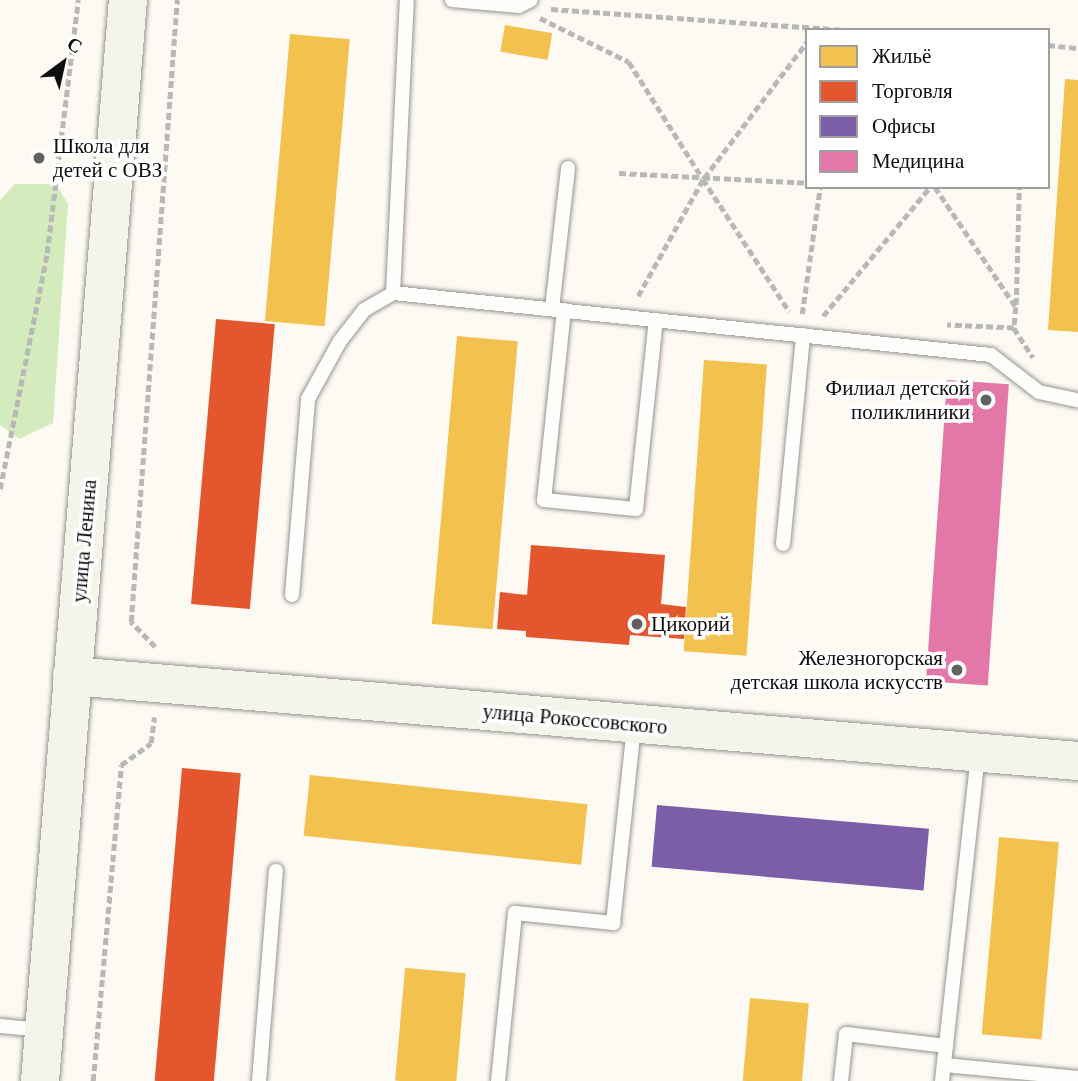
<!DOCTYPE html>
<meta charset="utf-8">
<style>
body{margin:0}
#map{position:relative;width:1078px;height:1081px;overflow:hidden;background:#fcfaf2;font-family:Georgia,serif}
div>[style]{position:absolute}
.forest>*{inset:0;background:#d4ecbd}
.homes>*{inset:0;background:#f2c14e;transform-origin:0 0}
.shops>*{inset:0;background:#e4572e;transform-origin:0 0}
.offices>*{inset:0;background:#7b5ea7;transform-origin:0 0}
.health>*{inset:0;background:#e377a8;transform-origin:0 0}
.path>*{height:4.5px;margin-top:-2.25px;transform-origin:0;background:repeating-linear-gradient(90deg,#b8b8b6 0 7px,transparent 0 10.5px)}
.roads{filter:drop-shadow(0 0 2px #959491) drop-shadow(0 0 2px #959491)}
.lane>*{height:14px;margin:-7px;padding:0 7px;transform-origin:7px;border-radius:7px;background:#fffefd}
.secondary>*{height:38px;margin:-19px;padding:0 19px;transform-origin:19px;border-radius:19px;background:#f5f4ea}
.dots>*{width:19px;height:19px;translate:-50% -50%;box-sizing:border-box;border:4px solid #fff;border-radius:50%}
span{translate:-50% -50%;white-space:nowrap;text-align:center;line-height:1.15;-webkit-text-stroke:7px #fff;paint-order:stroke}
.poi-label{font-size:21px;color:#0e0e0e}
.left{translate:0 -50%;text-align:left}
.right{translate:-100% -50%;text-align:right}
.street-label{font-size:21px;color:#0e0e0e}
.legend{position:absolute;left:805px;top:28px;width:245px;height:161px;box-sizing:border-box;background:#fff;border:2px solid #9f9f9f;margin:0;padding:9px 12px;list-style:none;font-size:21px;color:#0e0e0e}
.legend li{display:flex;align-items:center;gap:14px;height:35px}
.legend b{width:35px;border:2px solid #9f9f9f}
.north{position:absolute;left:28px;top:28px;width:70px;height:70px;-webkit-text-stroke:5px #fff;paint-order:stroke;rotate:33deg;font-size:19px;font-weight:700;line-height:28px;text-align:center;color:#0e0e0e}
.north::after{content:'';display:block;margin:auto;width:24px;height:32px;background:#0e0e0e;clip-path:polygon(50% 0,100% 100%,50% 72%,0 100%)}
</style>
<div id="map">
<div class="forest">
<div style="clip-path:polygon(15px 184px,56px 184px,68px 204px,53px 423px,19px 439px,0 425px,0 200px)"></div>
</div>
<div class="homes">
<div style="left:505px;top:25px;width:48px;height:27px;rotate:10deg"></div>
<div style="left:290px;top:34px;width:60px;height:288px;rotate:5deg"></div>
<div style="clip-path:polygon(1065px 79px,1078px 80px,1078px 332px,1048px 330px)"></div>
<div style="left:457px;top:336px;width:61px;height:289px;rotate:5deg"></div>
<div style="left:704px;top:360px;width:63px;height:292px;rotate:4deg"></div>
<div style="left:310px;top:775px;width:279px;height:61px;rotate:6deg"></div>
<div style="left:999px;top:837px;width:60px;height:198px;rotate:5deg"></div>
<div style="left:405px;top:968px;width:61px;height:113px;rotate:5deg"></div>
<div style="left:750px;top:998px;width:59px;height:83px;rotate:5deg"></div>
</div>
<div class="shops">
<div style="left:216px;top:319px;width:59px;height:286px;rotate:5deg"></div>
<div style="clip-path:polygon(531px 545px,665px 555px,661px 604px,686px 607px,684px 639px,630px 635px,629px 645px,526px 637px,526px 631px,497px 629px,500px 592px,527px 595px)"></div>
<div style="left:182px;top:768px;width:59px;height:314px;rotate:5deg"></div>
</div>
<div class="offices">
<div style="left:657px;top:805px;width:273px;height:62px;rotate:5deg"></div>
</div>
<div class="health">
<div style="left:947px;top:380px;width:62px;height:302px;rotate:4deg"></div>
</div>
<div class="path">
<div style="left:551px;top:9px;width:295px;rotate:4.1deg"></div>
<div style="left:540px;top:18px;width:99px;rotate:26.3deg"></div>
<div style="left:629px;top:62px;width:138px;rotate:57.7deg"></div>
<div style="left:1048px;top:45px;width:30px;rotate:6deg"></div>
<div style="left:619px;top:173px;width:188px;rotate:3deg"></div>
<div style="left:704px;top:178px;width:171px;rotate:-52.9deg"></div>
<div style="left:935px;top:187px;width:145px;rotate:56deg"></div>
<div style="left:1016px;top:307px;width:21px;rotate:95deg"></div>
<div style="left:1014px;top:328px;width:67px;rotate:-177.4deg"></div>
<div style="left:638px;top:296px;width:134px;rotate:-60.9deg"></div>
<div style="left:703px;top:179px;width:158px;rotate:56.9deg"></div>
<div style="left:1016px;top:305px;width:118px;rotate:-88.5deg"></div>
<div style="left:802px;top:314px;width:128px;rotate:-81.9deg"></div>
<div style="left:823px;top:316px;width:168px;rotate:-50.3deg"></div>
<div style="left:1014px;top:328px;width:35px;rotate:57deg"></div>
<div style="left:0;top:489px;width:241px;rotate:-78.7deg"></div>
<div style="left:47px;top:253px;width:255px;rotate:-83deg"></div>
<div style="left:155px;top:647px;width:35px;rotate:-134deg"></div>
<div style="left:131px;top:622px;width:624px;rotate:-85.77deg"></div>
<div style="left:93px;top:1081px;width:317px;rotate:-84.9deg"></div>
<div style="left:121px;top:765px;width:37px;rotate:-36deg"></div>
<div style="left:151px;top:743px;width:26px;rotate:-83deg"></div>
</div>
<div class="roads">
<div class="lane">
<div style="left:452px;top:0;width:67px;rotate:5.1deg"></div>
<div style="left:519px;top:6px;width:13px;rotate:-27deg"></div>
<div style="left:393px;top:293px;width:601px;rotate:5.92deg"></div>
<div style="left:991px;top:355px;width:61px;rotate:37.6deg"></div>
<div style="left:1039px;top:392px;width:40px;rotate:12deg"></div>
<div style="left:552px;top:309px;width:142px;rotate:-83.5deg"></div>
<div style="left:564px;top:310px;width:191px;rotate:96deg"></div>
<div style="left:544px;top:500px;width:92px;rotate:5.6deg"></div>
<div style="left:636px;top:509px;width:190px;rotate:-84deg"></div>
<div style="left:783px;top:544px;width:210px;rotate:-84.5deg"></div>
<div style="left:292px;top:595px;width:197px;rotate:-85.3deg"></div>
<div style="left:308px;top:399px;width:66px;rotate:-61.1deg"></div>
<div style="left:340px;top:341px;width:39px;rotate:-52deg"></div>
<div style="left:364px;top:310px;width:34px;rotate:-30deg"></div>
<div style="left:393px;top:293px;width:293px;rotate:-87.3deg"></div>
<div style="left:0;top:1026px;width:42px;rotate:5.4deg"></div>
<div style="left:944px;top:1065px;width:135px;rotate:5.5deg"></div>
<div style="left:259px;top:1081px;width:211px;rotate:-85.4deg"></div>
<div style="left:498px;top:1081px;width:169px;rotate:-84.2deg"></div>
<div style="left:515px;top:913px;width:99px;rotate:5.8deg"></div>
<div style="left:613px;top:923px;width:198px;rotate:-83.9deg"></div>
<div style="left:841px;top:1081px;width:47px;rotate:-83.9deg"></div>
<div style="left:846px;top:1034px;width:101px;rotate:6.8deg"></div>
<div style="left:942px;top:1081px;width:329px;rotate:-83.7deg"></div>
</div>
<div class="secondary">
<div style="left:72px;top:676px;width:1010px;rotate:4.83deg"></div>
<div style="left:40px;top:1081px;width:1085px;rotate:-85.35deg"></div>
</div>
</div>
<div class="dots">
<div style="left:39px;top:158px;background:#61615e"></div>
<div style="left:986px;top:400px;background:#61615e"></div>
<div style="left:637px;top:624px;background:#61615e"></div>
<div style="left:957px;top:670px;background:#61615e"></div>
</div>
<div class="poi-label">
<span class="left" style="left:53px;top:158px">Школа для<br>детей с ОВЗ</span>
<span class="right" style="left:970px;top:400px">Филиал детской<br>поликлиники</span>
<span class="left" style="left:651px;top:624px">Цикорий</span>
<span class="right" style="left:943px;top:670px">Железногорская<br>детская школа искусств</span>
</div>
<div class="street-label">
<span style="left:84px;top:541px;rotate:-85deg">улица Ленина</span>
<span style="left:575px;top:719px;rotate:5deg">улица Рокоссовского</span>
</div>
<ul class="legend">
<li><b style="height:19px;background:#f2c14e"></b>Жильё</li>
<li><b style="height:19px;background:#e4572e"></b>Торговля</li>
<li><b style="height:19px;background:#7b5ea7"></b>Офисы</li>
<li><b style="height:19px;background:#e377a8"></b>Медицина</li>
</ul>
<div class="north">С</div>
</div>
